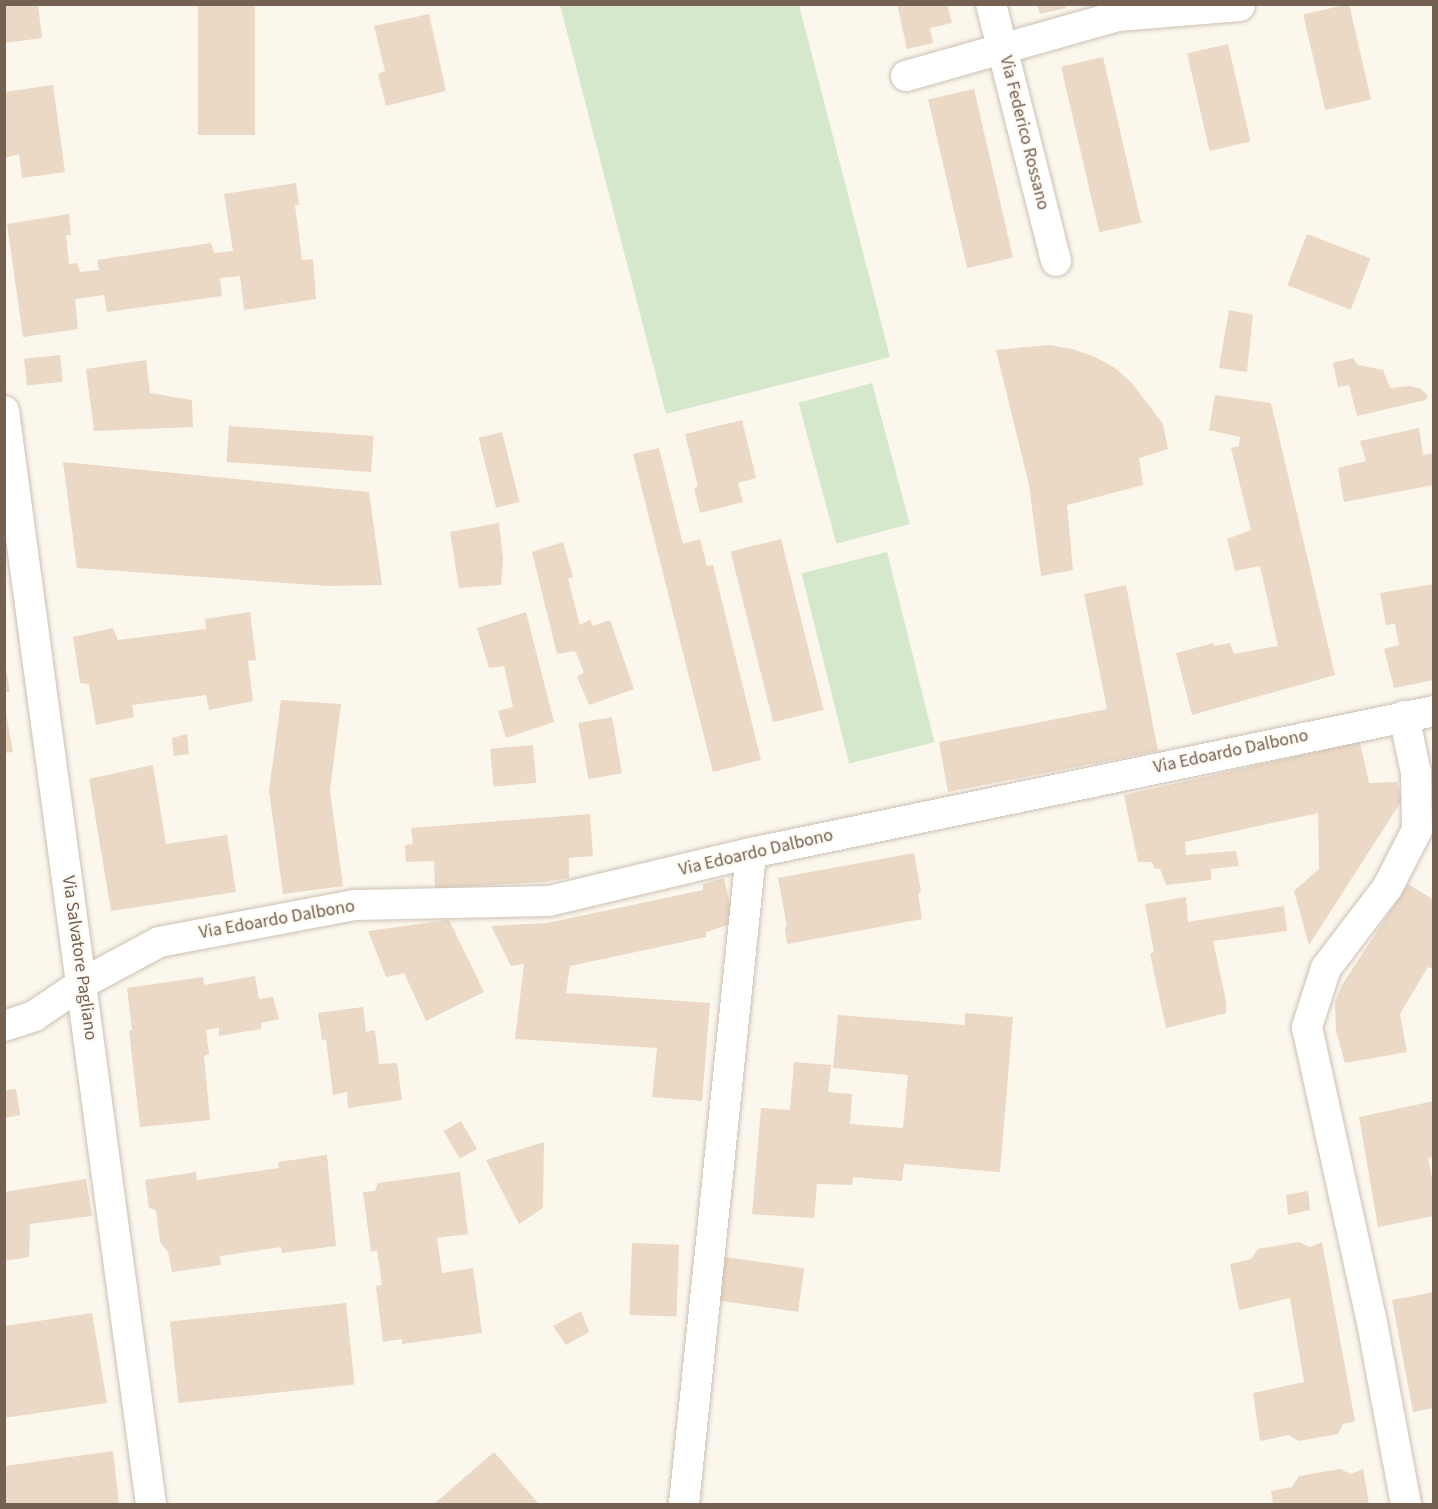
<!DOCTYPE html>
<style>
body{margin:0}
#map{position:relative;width:1438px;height:1509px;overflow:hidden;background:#fbf7ed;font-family:"Source Sans 3",sans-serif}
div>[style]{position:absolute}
.green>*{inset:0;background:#d5e8cc;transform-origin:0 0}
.building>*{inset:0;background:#ebd8c5;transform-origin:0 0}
.roads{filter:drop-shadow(0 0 2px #ccc0b3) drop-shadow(0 0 2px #ccc0b3)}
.street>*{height:30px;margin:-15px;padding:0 15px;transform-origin:15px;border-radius:15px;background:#fff}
span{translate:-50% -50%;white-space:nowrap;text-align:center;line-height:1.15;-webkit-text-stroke:4.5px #fdfaf3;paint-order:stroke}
.street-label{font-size:18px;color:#746152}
.frame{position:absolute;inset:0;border:6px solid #746152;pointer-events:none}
</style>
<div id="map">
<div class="green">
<div style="clip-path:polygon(560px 5px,799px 5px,890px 357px,666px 414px)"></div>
<div style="left:872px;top:383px;width:146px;height:76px;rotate:75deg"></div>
<div style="left:887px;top:552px;width:196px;height:88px;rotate:76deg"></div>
</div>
<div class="building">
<div style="clip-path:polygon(5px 4px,38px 4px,42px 38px,5px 43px)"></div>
<div style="left:198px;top:4px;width:57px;height:131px"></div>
<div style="clip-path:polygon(897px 4px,947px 4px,952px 23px,930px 28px,933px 43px,907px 49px)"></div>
<div style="clip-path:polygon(1037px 4px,1065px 4px,1066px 8px,1040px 14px)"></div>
<div style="left:1349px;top:4px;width:98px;height:47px;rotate:77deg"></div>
<div style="clip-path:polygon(429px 14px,446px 91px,386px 106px,378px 74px,385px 71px,374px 26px)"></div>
<div style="left:1228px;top:44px;width:100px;height:42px;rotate:77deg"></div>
<div style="left:1103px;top:57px;width:170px;height:43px;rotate:77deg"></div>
<div style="clip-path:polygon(53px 85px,65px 172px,22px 178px,19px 154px,4px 158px,4px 92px)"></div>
<div style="left:974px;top:89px;width:173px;height:47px;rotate:77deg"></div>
<div style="clip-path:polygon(296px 183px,299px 205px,295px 205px,302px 260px,313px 259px,316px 299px,244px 310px,240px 276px,220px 278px,222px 296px,107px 312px,104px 295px,75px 299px,78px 329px,23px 337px,7px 224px,69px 214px,71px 235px,66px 235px,69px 264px,77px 263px,80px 272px,99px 270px,97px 260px,211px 243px,214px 253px,233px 251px,224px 194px)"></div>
<div style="left:1307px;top:234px;width:68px;height:55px;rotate:21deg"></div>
<div style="clip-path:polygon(1229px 310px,1253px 315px,1247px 372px,1219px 368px)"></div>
<div style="clip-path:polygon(1049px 345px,1072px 349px,1093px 356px,1115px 368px,1131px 382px,1163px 424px,1168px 449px,1139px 458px,1143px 485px,1067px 505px,1073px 570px,1041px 576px,1029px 485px,996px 350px)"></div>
<div style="left:60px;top:355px;width:27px;height:36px;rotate:84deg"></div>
<div style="clip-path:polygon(1353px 358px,1358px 365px,1383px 370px,1390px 388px,1410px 386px,1421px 389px,1428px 396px,1426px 400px,1357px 416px,1349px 385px,1338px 387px,1333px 363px)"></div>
<div style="clip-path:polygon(146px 360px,150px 393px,192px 400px,193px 427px,94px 431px,86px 369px)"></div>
<div style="clip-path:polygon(1215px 395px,1271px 403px,1335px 675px,1192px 715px,1176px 653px,1214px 643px,1214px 646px,1230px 643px,1234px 654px,1278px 646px,1260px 566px,1235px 571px,1227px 539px,1251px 530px,1231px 448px,1239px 446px,1240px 437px,1209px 430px)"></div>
<div style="clip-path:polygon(742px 420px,756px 478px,738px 483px,743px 502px,700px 513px,694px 488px,698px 486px,685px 434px)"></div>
<div style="left:229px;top:426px;width:145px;height:36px;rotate:4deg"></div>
<div style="clip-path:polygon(1419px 428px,1423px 455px,1434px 453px,1434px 485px,1344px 502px,1338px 468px,1366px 461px,1360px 441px)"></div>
<div style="left:502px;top:432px;width:72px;height:24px;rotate:76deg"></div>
<div style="clip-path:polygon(659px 448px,683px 544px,700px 539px,707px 566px,713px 565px,761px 760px,713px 772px,633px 454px)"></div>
<div style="clip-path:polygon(63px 462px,369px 492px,382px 585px,329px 586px,77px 568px)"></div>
<div style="clip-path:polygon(499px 523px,503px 559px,501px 585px,459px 588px,450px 532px)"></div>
<div style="left:781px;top:539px;width:176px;height:52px;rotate:76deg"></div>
<div style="clip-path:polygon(563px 542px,573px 577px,568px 579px,580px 625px,590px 620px,593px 626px,610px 620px,634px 689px,589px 705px,577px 677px,584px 672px,575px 651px,557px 654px,532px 552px)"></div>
<div style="clip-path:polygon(1434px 584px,1434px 680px,1394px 688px,1384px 649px,1399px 645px,1395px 624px,1386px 625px,1380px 593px)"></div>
<div style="clip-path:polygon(1126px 585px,1158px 751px,948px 792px,939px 742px,1107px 709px,1084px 594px)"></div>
<div style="clip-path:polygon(250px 612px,256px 660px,248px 661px,253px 701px,209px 710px,206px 695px,132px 705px,134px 717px,96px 725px,89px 684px,80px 683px,73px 637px,113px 628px,118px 640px,206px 629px,205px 619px)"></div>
<div style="clip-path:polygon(526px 612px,554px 722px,506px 738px,498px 711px,513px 707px,504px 666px,489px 668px,477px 628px)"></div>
<div style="clip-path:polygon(4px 668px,6px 668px,10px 692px,4px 692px)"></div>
<div style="clip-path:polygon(281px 700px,341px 704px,330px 791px,343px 886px,283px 894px,269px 791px)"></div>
<div style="clip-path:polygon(4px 701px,13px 752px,4px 753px)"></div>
<div style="left:612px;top:717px;width:57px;height:34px;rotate:80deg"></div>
<div style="clip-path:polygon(187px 734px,189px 754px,174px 756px,172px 738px)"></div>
<div style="clip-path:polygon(1360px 742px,1369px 783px,1397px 782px,1402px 800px,1309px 945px,1294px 891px,1319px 869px,1318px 813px,1185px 842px,1186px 855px,1236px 851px,1239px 866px,1211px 869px,1211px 880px,1166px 885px,1160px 869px,1155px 869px,1152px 862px,1138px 862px,1124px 795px)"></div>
<div style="left:533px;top:745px;width:38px;height:43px;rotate:85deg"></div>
<div style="clip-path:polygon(153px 765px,166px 844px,227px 835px,236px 892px,111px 911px,89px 779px)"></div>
<div style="clip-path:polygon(590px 814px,593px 856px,569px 858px,569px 878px,544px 882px,435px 888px,434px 861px,406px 862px,405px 845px,413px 844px,411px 828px)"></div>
<div style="clip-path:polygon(914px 853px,921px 892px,918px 894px,922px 919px,787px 944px,785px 928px,787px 926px,778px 878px)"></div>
<div style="clip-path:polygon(724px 878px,734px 923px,706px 932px,706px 937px,570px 966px,566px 993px,710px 1003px,702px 1101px,652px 1097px,657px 1048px,515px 1039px,524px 964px,511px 966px,491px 926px,547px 923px,703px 890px,703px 884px)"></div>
<div style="clip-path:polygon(1408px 884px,1434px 900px,1434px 969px,1428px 967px,1400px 1014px,1407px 1052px,1345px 1063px,1336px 1031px,1335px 1002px,1342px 985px)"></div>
<div style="clip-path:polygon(1186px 897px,1188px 922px,1284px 906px,1287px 931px,1213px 941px,1226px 1001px,1226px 1013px,1166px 1028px,1150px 954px,1154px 952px,1145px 904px)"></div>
<div style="clip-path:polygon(449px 920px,484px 992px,426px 1021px,404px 973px,386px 977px,368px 931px)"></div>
<div style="clip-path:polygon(255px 976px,259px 999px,273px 997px,279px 1019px,261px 1023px,261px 1029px,219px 1036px,219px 1028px,206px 1030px,209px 1054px,204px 1056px,210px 1120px,140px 1127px,129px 1031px,132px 1030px,127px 988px,203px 977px,204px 985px)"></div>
<div style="clip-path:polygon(363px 1007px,366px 1032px,375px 1030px,379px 1064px,397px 1063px,402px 1100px,348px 1108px,347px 1092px,333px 1095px,326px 1040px,322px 1040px,318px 1013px)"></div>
<div style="clip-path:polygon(965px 1013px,1013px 1017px,1000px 1172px,904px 1164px,902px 1181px,853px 1177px,852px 1185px,817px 1184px,814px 1218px,752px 1214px,761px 1108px,790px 1110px,794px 1062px,831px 1065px,828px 1092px,852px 1094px,850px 1124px,903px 1128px,908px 1075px,833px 1068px,838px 1015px,965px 1025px)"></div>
<div style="clip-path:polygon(16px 1089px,20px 1115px,4px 1118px,4px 1090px)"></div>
<div style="clip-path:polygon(1434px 1101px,1434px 1157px,1428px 1158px,1434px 1189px,1434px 1216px,1378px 1227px,1359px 1117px)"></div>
<div style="left:461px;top:1121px;width:32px;height:20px;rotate:60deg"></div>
<div style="clip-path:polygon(544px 1142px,543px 1208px,519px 1224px,486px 1160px)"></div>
<div style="clip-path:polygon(327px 1155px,336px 1246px,282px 1253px,281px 1247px,220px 1256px,221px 1265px,172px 1272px,168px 1252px,160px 1242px,156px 1210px,149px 1208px,145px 1180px,196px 1172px,197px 1180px,279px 1168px,278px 1162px)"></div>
<div style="clip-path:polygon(460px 1172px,468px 1234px,437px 1238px,442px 1273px,473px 1268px,482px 1333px,402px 1344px,402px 1339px,383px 1342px,376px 1286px,382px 1285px,377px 1250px,371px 1252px,363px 1192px,375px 1191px,378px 1183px)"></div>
<div style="clip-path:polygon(86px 1179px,92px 1216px,30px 1224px,29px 1257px,4px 1261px,4px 1192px)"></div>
<div style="clip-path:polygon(1308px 1191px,1310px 1210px,1288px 1215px,1286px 1195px)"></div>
<div style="clip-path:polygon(1299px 1242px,1310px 1247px,1322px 1242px,1355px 1421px,1343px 1424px,1338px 1434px,1298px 1441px,1289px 1435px,1260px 1441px,1253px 1393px,1304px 1382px,1290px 1298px,1239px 1310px,1230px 1264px,1251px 1259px,1258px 1249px)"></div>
<div style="left:632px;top:1243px;width:47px;height:72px;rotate:2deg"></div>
<div style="left:725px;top:1257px;width:80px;height:44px;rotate:8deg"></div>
<div style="clip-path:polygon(1434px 1292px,1434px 1408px,1413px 1412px,1392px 1300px)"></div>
<div style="left:346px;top:1303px;width:82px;height:177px;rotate:84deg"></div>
<div style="clip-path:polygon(581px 1311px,589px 1332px,566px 1345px,553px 1326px)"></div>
<div style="clip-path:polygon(92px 1313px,107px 1403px,4px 1418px,4px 1326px)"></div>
<div style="clip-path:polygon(113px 1451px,119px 1504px,5px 1504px,5px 1466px)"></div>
<div style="clip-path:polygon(494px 1452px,539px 1504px,434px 1504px)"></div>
<div style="clip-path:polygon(1340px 1469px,1351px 1474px,1363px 1469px,1369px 1504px,1273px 1504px,1271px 1491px,1292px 1487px,1299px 1476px)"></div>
</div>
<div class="roads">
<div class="street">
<div style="left:991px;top:4px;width:265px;rotate:75.8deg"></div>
<div style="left:1116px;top:4px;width:12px;rotate:81deg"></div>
<div style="left:1118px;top:16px;width:122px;rotate:-4.7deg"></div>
<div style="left:906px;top:76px;width:220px;rotate:-15.8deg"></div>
<div style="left:4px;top:411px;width:1103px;rotate:82.34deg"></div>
<div style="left:1404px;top:716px;width:58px;rotate:78.1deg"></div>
<div style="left:1416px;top:773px;width:57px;rotate:89deg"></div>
<div style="left:1417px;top:830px;width:65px;rotate:117.3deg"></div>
<div style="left:1387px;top:888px;width:101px;rotate:127.3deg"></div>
<div style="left:1326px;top:968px;width:62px;rotate:107.9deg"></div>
<div style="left:1307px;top:1027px;width:308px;rotate:77.6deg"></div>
<div style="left:1373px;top:1328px;width:179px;rotate:79.4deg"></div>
<div style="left:4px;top:1026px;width:32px;rotate:-18deg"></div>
<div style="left:34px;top:1016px;width:59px;rotate:-34deg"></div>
<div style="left:83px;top:983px;width:86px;rotate:-28.3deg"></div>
<div style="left:159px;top:942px;width:199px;rotate:-10.7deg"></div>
<div style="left:355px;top:905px;width:194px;rotate:-1.2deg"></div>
<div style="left:549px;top:901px;width:208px;rotate:-13.4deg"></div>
<div style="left:751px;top:853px;width:698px;rotate:-11.74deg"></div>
<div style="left:684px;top:1504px;width:654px;rotate:-84.12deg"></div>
</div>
</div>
<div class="street-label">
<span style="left:1024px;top:133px;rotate:76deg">Via Federico Rossano</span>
<span style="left:1231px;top:752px;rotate:-12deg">Via Edoardo Dalbono</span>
<span style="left:756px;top:853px;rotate:-13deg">Via Edoardo Dalbono</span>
<span style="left:277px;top:920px;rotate:-10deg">Via Edoardo Dalbono</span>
<span style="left:79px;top:958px;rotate:82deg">Via Salvatore Pagliano</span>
</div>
<div class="frame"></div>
</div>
